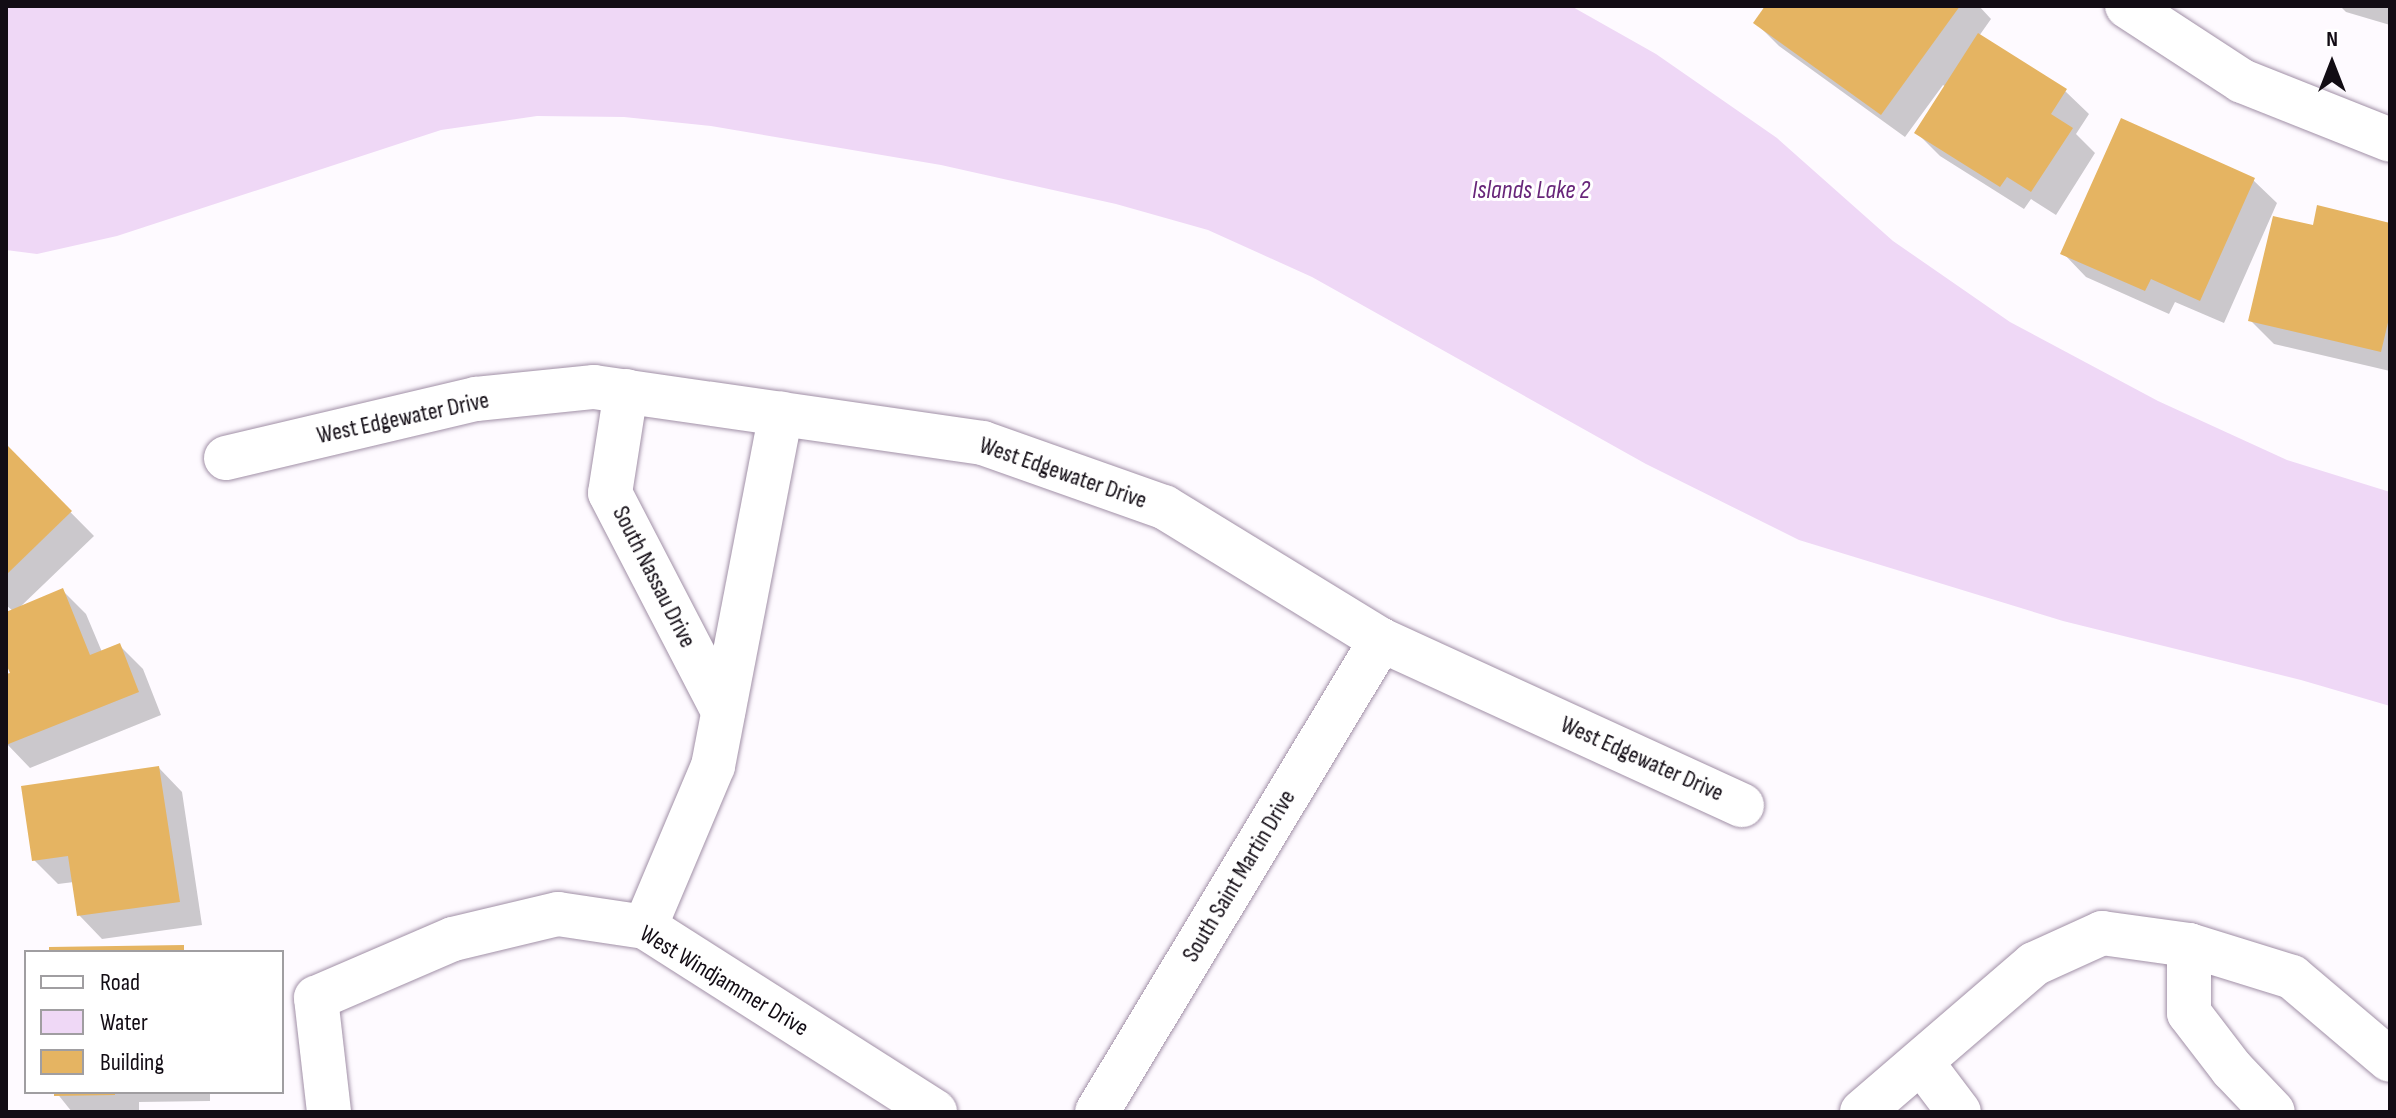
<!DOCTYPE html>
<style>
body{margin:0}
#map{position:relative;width:2396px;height:1118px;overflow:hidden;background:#fefaff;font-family:"Sofia Sans Condensed",sans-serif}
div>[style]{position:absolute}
.water>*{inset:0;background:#efd8f6}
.shadow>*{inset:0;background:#0003}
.building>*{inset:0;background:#e5b462}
.roads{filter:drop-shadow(0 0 2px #a190a7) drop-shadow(0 0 2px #a190a7)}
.minor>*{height:44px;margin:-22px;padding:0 22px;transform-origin:22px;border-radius:22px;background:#fff}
span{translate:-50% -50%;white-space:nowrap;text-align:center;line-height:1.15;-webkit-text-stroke:6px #fff;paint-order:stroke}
.street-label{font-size:24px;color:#120c14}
.water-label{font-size:26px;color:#68267a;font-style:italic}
.frame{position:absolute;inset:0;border:8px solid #120c14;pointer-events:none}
.legend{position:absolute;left:24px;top:950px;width:260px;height:144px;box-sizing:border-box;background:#fff;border:2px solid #a09ea1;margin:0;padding:10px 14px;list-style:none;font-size:24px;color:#120c14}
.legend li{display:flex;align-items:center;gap:16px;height:40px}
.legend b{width:40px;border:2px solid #a09ea1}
.north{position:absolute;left:2292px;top:24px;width:80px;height:80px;-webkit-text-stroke:6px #fff;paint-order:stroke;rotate:0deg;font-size:22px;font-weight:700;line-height:32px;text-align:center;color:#120c14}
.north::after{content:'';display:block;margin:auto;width:28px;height:36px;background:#120c14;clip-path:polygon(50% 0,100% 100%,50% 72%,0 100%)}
</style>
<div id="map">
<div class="water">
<div style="clip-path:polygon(6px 6px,1571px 6px,1656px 54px,1777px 138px,1893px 241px,2010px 322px,2158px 401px,2287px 460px,2390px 492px,2390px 706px,2301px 680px,2063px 621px,1799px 540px,1646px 464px,1312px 277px,1208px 230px,1116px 204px,941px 165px,711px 126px,624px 117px,537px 116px,441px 130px,117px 236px,37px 254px,6px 250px)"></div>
</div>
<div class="shadow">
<div style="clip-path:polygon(1760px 6px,1979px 6px,1991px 19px,1979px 36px,2065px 91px,2089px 114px,2076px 134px,2095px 153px,2056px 215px,2031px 199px,2024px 209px,1940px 156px,1917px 133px,1946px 87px,1943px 85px,1905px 137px,1779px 46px,1756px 23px,1766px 9px)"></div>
<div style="clip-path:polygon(2340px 6px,2390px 6px,2390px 25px,2346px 12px)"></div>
<div style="clip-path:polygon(2253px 180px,2277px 203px,2224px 323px,2175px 302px,2169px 314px,2086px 277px,2063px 253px)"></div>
<div style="clip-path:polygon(2390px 225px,2390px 371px,2274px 344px,2250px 320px,2315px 228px)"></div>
<div style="clip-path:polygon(6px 447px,94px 536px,19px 608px,63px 591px,86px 614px,102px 652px,119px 645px,143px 669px,161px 715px,30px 768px,6px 743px,6px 676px,12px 674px,6px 659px,6px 614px,13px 611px,6px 605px)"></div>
<div style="clip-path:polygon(159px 768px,182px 792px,202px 925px,102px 939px,79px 915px,74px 882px,58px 884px,34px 860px)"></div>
<div style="clip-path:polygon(56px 1092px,210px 1092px,210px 1101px,139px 1102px,139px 1112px,72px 1112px)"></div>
</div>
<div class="building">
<div style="clip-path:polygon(1765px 6px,1960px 6px,1881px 115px,1753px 23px)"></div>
<div style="clip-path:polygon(1978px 33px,2067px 89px,2051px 114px,2073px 128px,2031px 192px,2007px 177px,2000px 187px,1914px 133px)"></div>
<div style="clip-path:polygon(2121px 118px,2255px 178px,2200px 301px,2151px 279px,2145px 291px,2060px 254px)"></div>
<div style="clip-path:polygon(2317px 205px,2390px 223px,2390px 314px,2381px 352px,2248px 321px,2273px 216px,2313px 225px)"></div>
<div style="clip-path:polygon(6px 444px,72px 511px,6px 575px)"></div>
<div style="clip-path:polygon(63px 588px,90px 655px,120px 643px,139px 692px,6px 745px,6px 674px,10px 673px,6px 664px,6px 612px)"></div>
<div style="clip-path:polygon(159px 766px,180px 902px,77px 916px,68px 856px,32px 861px,21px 786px)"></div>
<div style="clip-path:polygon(184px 945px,184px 952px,49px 952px,49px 947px)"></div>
<div style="clip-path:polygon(54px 1092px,115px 1092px,115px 1095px,54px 1096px)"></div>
</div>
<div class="roads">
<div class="minor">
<div style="left:2127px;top:6px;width:137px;rotate:33.1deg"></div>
<div style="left:2242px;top:81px;width:159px;rotate:21.7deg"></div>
<div style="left:626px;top:391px;width:103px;rotate:98.9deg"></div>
<div style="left:610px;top:493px;width:246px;rotate:62.6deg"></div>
<div style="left:226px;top:458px;width:257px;rotate:-13.3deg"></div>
<div style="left:476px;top:399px;width:119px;rotate:-5.8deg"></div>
<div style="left:594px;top:387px;width:393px;rotate:8.2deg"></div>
<div style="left:983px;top:443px;width:192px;rotate:19.5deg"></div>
<div style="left:1164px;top:507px;width:255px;rotate:31.5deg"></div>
<div style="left:1381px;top:640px;width:397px;rotate:24.6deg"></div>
<div style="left:645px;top:927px;width:175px;rotate:-67.1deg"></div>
<div style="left:713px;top:766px;width:359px;rotate:-79.1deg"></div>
<div style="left:2189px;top:945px;width:68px;rotate:90deg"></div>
<div style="left:2189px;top:1013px;width:71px;rotate:52.5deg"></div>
<div style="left:2232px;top:1069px;width:59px;rotate:46.4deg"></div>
<div style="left:1922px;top:1063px;width:61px;rotate:52.9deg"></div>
<div style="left:329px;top:1112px;width:115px;rotate:-96.5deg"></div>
<div style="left:316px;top:998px;width:149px;rotate:-23.3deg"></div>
<div style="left:453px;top:939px;width:108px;rotate:-13.4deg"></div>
<div style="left:558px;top:914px;width:88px;rotate:8.5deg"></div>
<div style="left:645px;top:927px;width:344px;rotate:32.5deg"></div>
<div style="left:1097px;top:1112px;width:551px;rotate:-58.96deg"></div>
<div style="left:1862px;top:1112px;width:227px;rotate:-40.7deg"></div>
<div style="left:2034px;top:964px;width:75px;rotate:-24.5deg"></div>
<div style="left:2102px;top:933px;width:88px;rotate:7.9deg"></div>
<div style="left:2189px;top:945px;width:108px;rotate:17.3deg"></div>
<div style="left:2292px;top:977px;width:128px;rotate:40.3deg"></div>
</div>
</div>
<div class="street-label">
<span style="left:403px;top:418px;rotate:-12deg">West Edgewater Drive</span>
<span style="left:1063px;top:473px;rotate:19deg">West Edgewater Drive</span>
<span style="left:654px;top:577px;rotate:63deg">South Nassau Drive</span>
<span style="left:1642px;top:759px;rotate:24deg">West Edgewater Drive</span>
<span style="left:1239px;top:876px;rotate:-59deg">South Saint Martin Drive</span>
<span style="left:724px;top:981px;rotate:31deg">West Windjammer Drive</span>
</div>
<div class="water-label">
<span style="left:1531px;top:191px">Islands Lake 2</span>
</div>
<div class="frame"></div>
<ul class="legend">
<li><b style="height:10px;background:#fff"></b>Road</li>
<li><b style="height:22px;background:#efd8f6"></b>Water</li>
<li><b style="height:22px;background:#e5b462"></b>Building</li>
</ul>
<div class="north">N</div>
</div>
